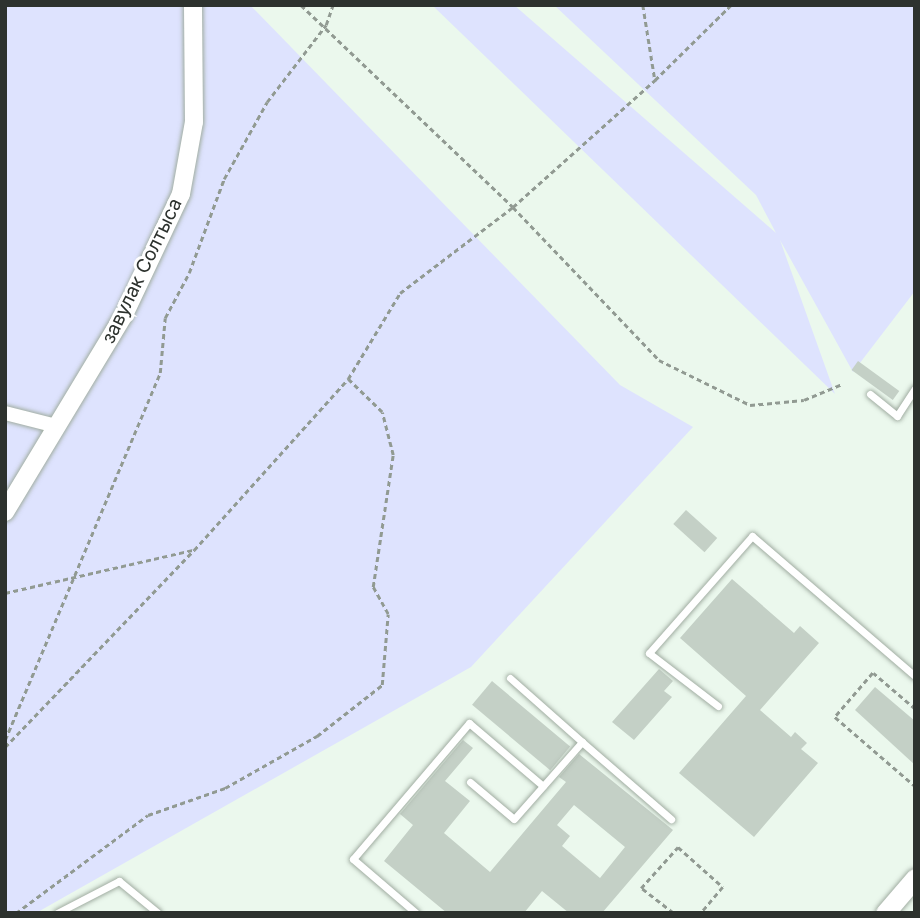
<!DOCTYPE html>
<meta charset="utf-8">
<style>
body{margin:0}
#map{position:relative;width:920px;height:918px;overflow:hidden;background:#ebf8ed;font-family:Inter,sans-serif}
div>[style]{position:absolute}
.green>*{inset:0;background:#dee3fe}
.building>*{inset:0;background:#c4d0c6;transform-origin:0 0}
.path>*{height:2.5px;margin-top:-1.25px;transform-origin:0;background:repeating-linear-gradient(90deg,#919a92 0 5px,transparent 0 8.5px)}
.roads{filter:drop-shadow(0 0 2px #a1ada2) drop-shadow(0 0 2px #a1ada2)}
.service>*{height:7px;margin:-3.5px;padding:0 3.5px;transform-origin:3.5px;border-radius:3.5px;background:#fff}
.minor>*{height:14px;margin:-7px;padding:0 7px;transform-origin:7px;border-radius:7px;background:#fff}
.tertiary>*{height:18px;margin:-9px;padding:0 9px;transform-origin:9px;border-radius:9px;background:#fff}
.secondary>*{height:19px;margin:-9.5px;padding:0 9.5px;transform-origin:9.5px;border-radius:9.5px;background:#fff}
span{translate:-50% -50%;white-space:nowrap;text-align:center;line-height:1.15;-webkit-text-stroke:6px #fff;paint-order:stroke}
.street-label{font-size:19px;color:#2d322e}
.frame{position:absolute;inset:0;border:7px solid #2d322e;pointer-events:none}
</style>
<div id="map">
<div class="green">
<div style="clip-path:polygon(5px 5px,250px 5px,620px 385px,693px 427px,471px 667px,36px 913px,5px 913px)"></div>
<div style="clip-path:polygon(432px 5px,514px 5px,776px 233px,756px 195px,554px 5px,915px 5px,915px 291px,853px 372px,780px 240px,835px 394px)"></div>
</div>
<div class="building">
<div style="left:858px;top:361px;width:51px;height:11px;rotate:36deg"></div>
<div style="left:686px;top:510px;width:42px;height:19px;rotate:42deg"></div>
<div style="clip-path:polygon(732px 579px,794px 633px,800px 626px,819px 643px,760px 710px,791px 737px,795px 732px,807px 743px,801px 749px,818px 763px,754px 837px,679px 773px,746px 696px,680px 638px)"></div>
<div style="clip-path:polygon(659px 669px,673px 681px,664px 691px,672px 697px,634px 740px,612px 722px)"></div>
<div style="left:492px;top:681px;width:102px;height:31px;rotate:40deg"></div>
<div style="clip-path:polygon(875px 687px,915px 721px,915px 765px,855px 710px)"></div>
<div style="clip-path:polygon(evenodd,463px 740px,473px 748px,445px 781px,470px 801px,444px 833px,490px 872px,566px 782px,559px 777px,579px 754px,673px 830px,602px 913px,569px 913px,542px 891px,524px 913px,447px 913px,384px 861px,413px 825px,400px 814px,463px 740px,574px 805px,625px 847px,600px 878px,562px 846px,570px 836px,557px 825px,574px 805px)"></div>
</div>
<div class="path">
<div style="left:301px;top:5px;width:293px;rotate:43.6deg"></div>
<div style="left:513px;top:207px;width:211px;rotate:46.3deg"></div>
<div style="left:659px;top:360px;width:102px;rotate:26.3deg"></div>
<div style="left:750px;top:405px;width:54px;rotate:-5.3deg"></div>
<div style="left:804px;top:400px;width:41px;rotate:-22.8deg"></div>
<div style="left:643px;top:5px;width:76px;rotate:80.9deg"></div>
<div style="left:655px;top:80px;width:107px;rotate:-44.6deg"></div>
<div style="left:5px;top:593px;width:193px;rotate:-12.9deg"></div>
<div style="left:915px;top:709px;width:55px;rotate:-139.4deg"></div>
<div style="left:873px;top:673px;width:58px;rotate:130.8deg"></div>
<div style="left:835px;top:717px;width:106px;rotate:40.8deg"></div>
<div style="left:5px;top:740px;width:398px;rotate:-67.1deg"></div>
<div style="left:160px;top:373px;width:55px;rotate:-84.8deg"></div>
<div style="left:165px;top:318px;width:51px;rotate:-61.9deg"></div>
<div style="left:189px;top:273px;width:100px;rotate:-69.6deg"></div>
<div style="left:224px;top:179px;width:88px;rotate:-60.8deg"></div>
<div style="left:267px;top:102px;width:97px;rotate:-52.5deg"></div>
<div style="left:326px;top:25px;width:21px;rotate:-71deg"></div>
<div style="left:5px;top:747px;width:273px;rotate:-46.2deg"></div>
<div style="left:194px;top:550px;width:230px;rotate:-48deg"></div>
<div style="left:348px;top:379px;width:100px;rotate:-58.8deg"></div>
<div style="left:400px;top:293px;width:142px;rotate:-37.3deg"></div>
<div style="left:513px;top:207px;width:191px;rotate:-41.8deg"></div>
<div style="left:16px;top:913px;width:164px;rotate:-36.6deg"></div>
<div style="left:148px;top:815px;width:82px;rotate:-19.3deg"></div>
<div style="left:225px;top:788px;width:106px;rotate:-29.5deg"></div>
<div style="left:317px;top:736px;width:83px;rotate:-38.1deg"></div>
<div style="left:382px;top:685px;width:71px;rotate:-85.2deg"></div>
<div style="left:388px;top:614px;width:31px;rotate:-119deg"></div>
<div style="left:373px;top:587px;width:134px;rotate:-81.4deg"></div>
<div style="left:393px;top:455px;width:44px;rotate:-104.3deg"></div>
<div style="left:382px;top:412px;width:47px;rotate:-135.9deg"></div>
<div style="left:673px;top:913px;width:41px;rotate:-142deg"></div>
<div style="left:641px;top:888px;width:55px;rotate:-47.9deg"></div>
<div style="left:678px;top:847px;width:60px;rotate:41.6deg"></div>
<div style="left:723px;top:887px;width:34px;rotate:130deg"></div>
</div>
<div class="roads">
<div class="service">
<div style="left:870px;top:394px;width:35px;rotate:39deg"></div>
<div style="left:897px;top:416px;width:33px;rotate:-57deg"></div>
<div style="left:510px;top:678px;width:96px;rotate:41.6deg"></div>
<div style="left:718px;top:706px;width:87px;rotate:-142.5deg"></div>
<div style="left:649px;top:653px;width:156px;rotate:-48.6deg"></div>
<div style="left:752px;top:536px;width:215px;rotate:40.7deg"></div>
<div style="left:470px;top:782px;width:57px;rotate:40.1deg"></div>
<div style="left:514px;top:819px;width:103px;rotate:-48.6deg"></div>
<div style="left:582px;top:742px;width:118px;rotate:40.9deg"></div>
<div style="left:57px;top:913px;width:70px;rotate:-27.3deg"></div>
<div style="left:119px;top:881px;width:50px;rotate:39.4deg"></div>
<div style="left:416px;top:913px;width:83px;rotate:-139.4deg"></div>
<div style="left:353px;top:859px;width:179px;rotate:-49.5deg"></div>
<div style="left:469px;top:723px;width:97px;rotate:40.4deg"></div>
</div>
<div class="minor">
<div style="left:5px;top:413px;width:53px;rotate:14.3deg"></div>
</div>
<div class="tertiary">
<div style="left:5px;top:512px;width:230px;rotate:-58.9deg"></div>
<div style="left:124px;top:315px;width:134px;rotate:-64.8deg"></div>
<div style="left:181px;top:194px;width:73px;rotate:-79.8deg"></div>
<div style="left:194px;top:122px;width:117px;rotate:-90.5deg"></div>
</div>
<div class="secondary">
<div style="left:885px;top:913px;width:46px;rotate:-49.4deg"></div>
</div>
</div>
<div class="street-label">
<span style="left:142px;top:271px;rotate:-64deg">завулак Солтыса</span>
</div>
<div class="frame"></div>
</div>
